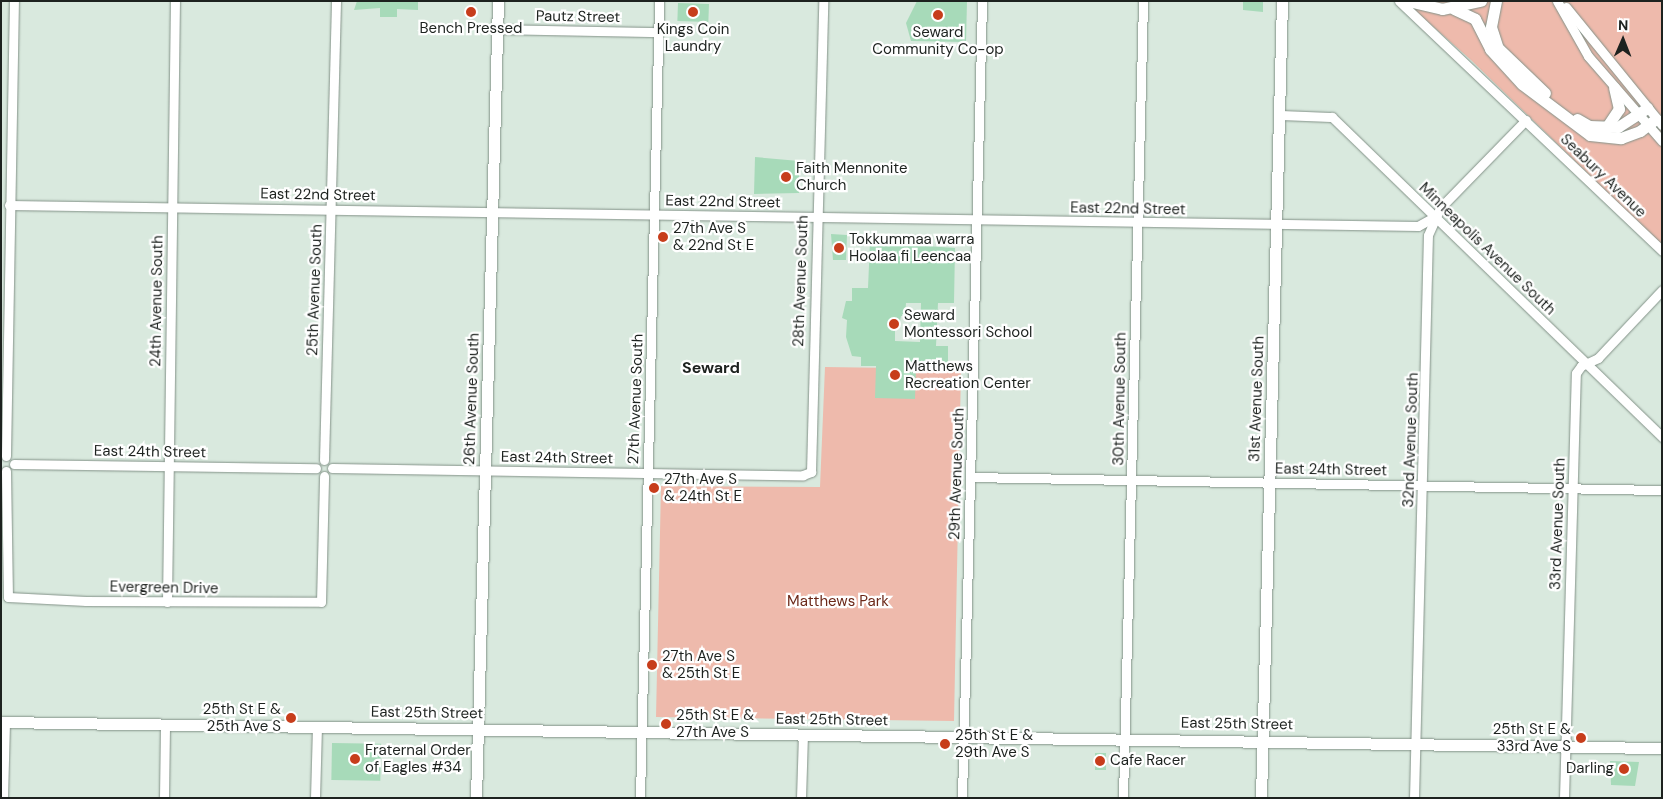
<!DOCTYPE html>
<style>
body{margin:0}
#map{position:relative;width:1663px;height:799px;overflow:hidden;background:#d9e9de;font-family:"DM Sans",sans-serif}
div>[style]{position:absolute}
.green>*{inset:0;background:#eebaac}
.building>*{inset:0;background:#a7dab9;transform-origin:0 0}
.roads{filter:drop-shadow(0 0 1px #839288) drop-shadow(0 0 1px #839288)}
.minor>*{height:9px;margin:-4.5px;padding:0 4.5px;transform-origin:4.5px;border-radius:4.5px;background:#fff}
.tertiary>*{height:11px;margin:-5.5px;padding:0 5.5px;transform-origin:5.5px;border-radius:5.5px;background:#fff}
.dots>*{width:14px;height:14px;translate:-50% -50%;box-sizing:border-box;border:2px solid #fff;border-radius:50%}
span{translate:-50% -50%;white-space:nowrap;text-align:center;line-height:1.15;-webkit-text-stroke:4.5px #fff;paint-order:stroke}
.street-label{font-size:15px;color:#1d221f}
.poi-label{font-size:15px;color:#1d221f}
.left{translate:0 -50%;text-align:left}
.right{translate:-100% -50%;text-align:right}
.park-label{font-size:15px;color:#6c2919}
.neighbourhood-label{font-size:16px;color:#1d221f;font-weight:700}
.frame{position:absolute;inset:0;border:2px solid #1d221f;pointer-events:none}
.north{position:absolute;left:1598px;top:15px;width:50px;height:50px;-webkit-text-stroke:4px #fff;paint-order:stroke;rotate:1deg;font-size:14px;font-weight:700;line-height:20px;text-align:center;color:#1d221f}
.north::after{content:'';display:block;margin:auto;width:18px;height:22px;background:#1d221f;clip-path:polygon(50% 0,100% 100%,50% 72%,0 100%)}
</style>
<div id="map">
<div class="green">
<div style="clip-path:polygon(1404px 1px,1662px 1px,1662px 246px,1471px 60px)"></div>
<div style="clip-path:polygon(825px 367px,961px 369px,954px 721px,656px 717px,661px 486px,820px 487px)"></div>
</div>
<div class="building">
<div style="clip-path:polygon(357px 1px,418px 1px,418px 10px,397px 9px,397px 17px,380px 17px,380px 8px,354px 10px)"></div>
<div style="clip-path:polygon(917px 1px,967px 1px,966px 42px,911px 41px,906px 23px)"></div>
<div style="clip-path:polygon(1243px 1px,1263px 1px,1263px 12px,1243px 10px)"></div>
<div style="left:678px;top:3px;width:31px;height:18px;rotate:2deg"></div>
<div style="clip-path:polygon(755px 157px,799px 161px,799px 193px,754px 194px)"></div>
<div style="clip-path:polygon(831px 234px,847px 235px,846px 260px,833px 260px)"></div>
<div style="clip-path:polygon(evenodd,870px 242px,955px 248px,954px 303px,938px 303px,936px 346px,948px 346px,948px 368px,916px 367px,915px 399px,875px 398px,876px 366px,861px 366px,861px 357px,852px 356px,846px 337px,847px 320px,842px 318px,846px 301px,852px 301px,852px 288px,868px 288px,870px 242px,906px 303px,921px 303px,920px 342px,895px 341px,895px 326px,899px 326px,901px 316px,905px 316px,906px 303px)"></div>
<div style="left:332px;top:743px;width:49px;height:37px;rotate:1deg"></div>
<div style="left:1095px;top:753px;width:11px;height:17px"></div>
<div style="clip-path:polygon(1610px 761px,1639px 762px,1635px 786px,1611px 785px)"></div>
</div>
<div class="roads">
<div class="minor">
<div style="left:1399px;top:1px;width:363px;rotate:43.5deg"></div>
<div style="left:1557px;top:1px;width:63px;rotate:60.6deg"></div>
<div style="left:1588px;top:56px;width:113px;rotate:49deg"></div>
<div style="left:1566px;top:7px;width:152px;rotate:50.9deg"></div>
<div style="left:497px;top:29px;width:161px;rotate:1.1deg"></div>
<div style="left:1279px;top:115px;width:53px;rotate:2.2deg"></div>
<div style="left:1332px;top:117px;width:460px;rotate:44.1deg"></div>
<div style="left:9px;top:205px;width:1409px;rotate:0.85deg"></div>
<div style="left:1418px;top:226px;width:18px;rotate:-29deg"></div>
<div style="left:6px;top:456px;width:455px;rotate:-89deg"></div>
<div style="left:324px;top:460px;width:459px;rotate:-88.5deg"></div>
<div style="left:14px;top:464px;width:302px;rotate:0.8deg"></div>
<div style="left:332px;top:468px;width:471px;rotate:0.9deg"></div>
<div style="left:803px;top:475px;width:9px;rotate:-21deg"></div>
<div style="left:811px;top:472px;width:471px;rotate:-88.5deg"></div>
<div style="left:6px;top:471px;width:126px;rotate:89.1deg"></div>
<div style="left:8px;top:597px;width:78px;rotate:2.9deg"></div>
<div style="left:86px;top:601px;width:235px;rotate:0.2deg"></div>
<div style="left:321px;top:602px;width:126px;rotate:-88.6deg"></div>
<div style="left:970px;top:477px;width:692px;rotate:1.08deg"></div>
<div style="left:167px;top:602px;width:601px;rotate:-89.24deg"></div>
<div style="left:3px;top:798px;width:76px;rotate:-88.5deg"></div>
<div style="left:164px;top:798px;width:72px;rotate:-89.2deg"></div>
<div style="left:315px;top:798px;width:71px;rotate:-88.4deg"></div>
<div style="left:640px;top:798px;width:797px;rotate:-88.63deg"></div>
<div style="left:801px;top:798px;width:64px;rotate:-88.2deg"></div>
<div style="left:962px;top:798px;width:797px;rotate:-88.56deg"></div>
<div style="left:1123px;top:798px;width:797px;rotate:-88.56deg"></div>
<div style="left:1414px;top:798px;width:563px;rotate:-88.58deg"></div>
<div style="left:1428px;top:235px;width:30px;rotate:-66deg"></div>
<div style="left:1440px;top:208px;width:123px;rotate:-45.7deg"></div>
<div style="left:1564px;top:798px;width:425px;rotate:-88.4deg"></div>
<div style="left:1576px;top:373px;width:9px;rotate:-54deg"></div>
<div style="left:1581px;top:366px;width:19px;rotate:-25deg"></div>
<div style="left:1598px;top:358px;width:93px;rotate:-46.7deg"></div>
</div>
<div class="tertiary">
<div style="left:1408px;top:1px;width:35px;rotate:13deg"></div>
<div style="left:1442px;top:9px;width:40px;rotate:-12deg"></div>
<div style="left:1496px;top:1px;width:26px;rotate:101deg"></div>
<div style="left:1491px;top:27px;width:22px;rotate:72deg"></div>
<div style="left:1498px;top:48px;width:65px;rotate:43.8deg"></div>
<div style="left:1454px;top:9px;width:23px;rotate:25deg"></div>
<div style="left:1475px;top:19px;width:34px;rotate:63deg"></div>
<div style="left:1490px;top:49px;width:47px;rotate:47.6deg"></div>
<div style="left:1522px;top:84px;width:85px;rotate:36.9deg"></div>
<div style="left:1590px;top:135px;width:31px;rotate:6deg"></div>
<div style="left:1621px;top:138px;width:20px;rotate:-20deg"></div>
<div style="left:1640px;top:131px;width:20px;rotate:-37deg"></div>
<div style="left:1577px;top:119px;width:14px;rotate:30deg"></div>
<div style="left:1589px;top:126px;width:29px;rotate:2deg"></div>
<div style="left:1618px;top:127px;width:35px;rotate:-33deg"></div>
<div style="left:1606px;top:128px;width:23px;rotate:-56deg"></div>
<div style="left:1619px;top:109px;width:22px;rotate:-103deg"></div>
<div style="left:1px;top:722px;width:1661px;rotate:0.9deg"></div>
<div style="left:476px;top:798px;width:797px;rotate:-88.42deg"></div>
<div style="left:1261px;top:798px;width:797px;rotate:-88.49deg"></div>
</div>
</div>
<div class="dots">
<div style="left:471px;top:12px;background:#c73d1b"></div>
<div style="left:693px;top:12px;background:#c73d1b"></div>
<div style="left:938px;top:15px;background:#c73d1b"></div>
<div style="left:786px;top:177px;background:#c73d1b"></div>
<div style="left:663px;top:237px;background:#c73d1b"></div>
<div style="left:839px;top:248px;background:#c73d1b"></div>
<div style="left:894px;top:324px;background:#c73d1b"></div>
<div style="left:895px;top:375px;background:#c73d1b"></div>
<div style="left:654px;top:488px;background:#c73d1b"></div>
<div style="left:652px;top:665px;background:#c73d1b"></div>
<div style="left:291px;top:718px;background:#c73d1b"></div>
<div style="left:666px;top:724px;background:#c73d1b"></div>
<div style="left:1581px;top:738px;background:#c73d1b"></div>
<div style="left:945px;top:744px;background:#c73d1b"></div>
<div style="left:355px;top:759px;background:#c73d1b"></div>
<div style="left:1100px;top:761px;background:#c73d1b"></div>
<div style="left:1624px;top:769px;background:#c73d1b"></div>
</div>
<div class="street-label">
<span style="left:578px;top:17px;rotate:1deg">Pautz Street</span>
<span style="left:1603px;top:176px;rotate:44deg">Seabury Avenue</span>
<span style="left:318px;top:195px;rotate:1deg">East 22nd Street</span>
<span style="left:723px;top:202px;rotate:1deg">East 22nd Street</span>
<span style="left:1128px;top:209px;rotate:1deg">East 22nd Street</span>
<span style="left:1487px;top:249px;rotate:44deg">Minneapolis Avenue South</span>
<span style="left:801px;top:281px;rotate:-88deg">28th Avenue South</span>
<span style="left:315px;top:290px;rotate:-88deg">25th Avenue South</span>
<span style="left:157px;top:301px;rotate:-89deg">24th Avenue South</span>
<span style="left:472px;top:399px;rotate:-88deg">26th Avenue South</span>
<span style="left:636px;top:399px;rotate:-88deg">27th Avenue South</span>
<span style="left:1120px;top:399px;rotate:-89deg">30th Avenue South</span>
<span style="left:1257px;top:399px;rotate:-88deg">31st Avenue South</span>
<span style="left:1411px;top:440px;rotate:-88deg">32nd Avenue South</span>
<span style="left:150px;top:452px;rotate:1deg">East 24th Street</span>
<span style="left:557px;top:458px;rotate:1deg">East 24th Street</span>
<span style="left:1331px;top:470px;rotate:1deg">East 24th Street</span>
<span style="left:957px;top:474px;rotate:-88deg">29th Avenue South</span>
<span style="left:1558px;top:524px;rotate:-88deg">33rd Avenue South</span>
<span style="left:164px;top:588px;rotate:1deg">Evergreen Drive</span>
<span style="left:427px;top:713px;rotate:1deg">East 25th Street</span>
<span style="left:832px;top:720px;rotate:1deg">East 25th Street</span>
<span style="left:1237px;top:724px;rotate:1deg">East 25th Street</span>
</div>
<div class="poi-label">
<span style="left:471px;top:29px">Bench Pressed</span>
<span style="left:693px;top:38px">Kings Coin<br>Laundry</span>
<span style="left:938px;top:41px">Seward<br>Community Co-op</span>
<span class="left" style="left:796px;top:177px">Faith Mennonite<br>Church</span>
<span class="left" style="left:673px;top:237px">27th Ave S<br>&amp; 22nd St E</span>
<span class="left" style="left:849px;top:248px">Tokkummaa warra<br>Hoolaa fi Leencaa</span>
<span class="left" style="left:904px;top:324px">Seward<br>Montessori School</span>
<span class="left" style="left:905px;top:375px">Matthews<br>Recreation Center</span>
<span class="left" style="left:664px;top:488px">27th Ave S<br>&amp; 24th St E</span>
<span class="left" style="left:662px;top:665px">27th Ave S<br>&amp; 25th St E</span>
<span class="right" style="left:281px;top:718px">25th St E &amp;<br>25th Ave S</span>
<span class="left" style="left:676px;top:724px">25th St E &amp;<br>27th Ave S</span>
<span class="right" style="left:1571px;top:738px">25th St E &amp;<br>33rd Ave S</span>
<span class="left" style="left:955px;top:744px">25th St E &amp;<br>29th Ave S</span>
<span class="left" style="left:365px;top:759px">Fraternal Order<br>of Eagles #34</span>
<span class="left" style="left:1110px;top:761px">Cafe Racer</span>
<span class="right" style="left:1614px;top:769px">Darling</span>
</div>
<div class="park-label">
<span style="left:838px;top:602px">Matthews Park</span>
</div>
<div class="neighbourhood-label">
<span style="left:711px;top:368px">Seward</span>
</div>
<div class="frame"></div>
<div class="north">N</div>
</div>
